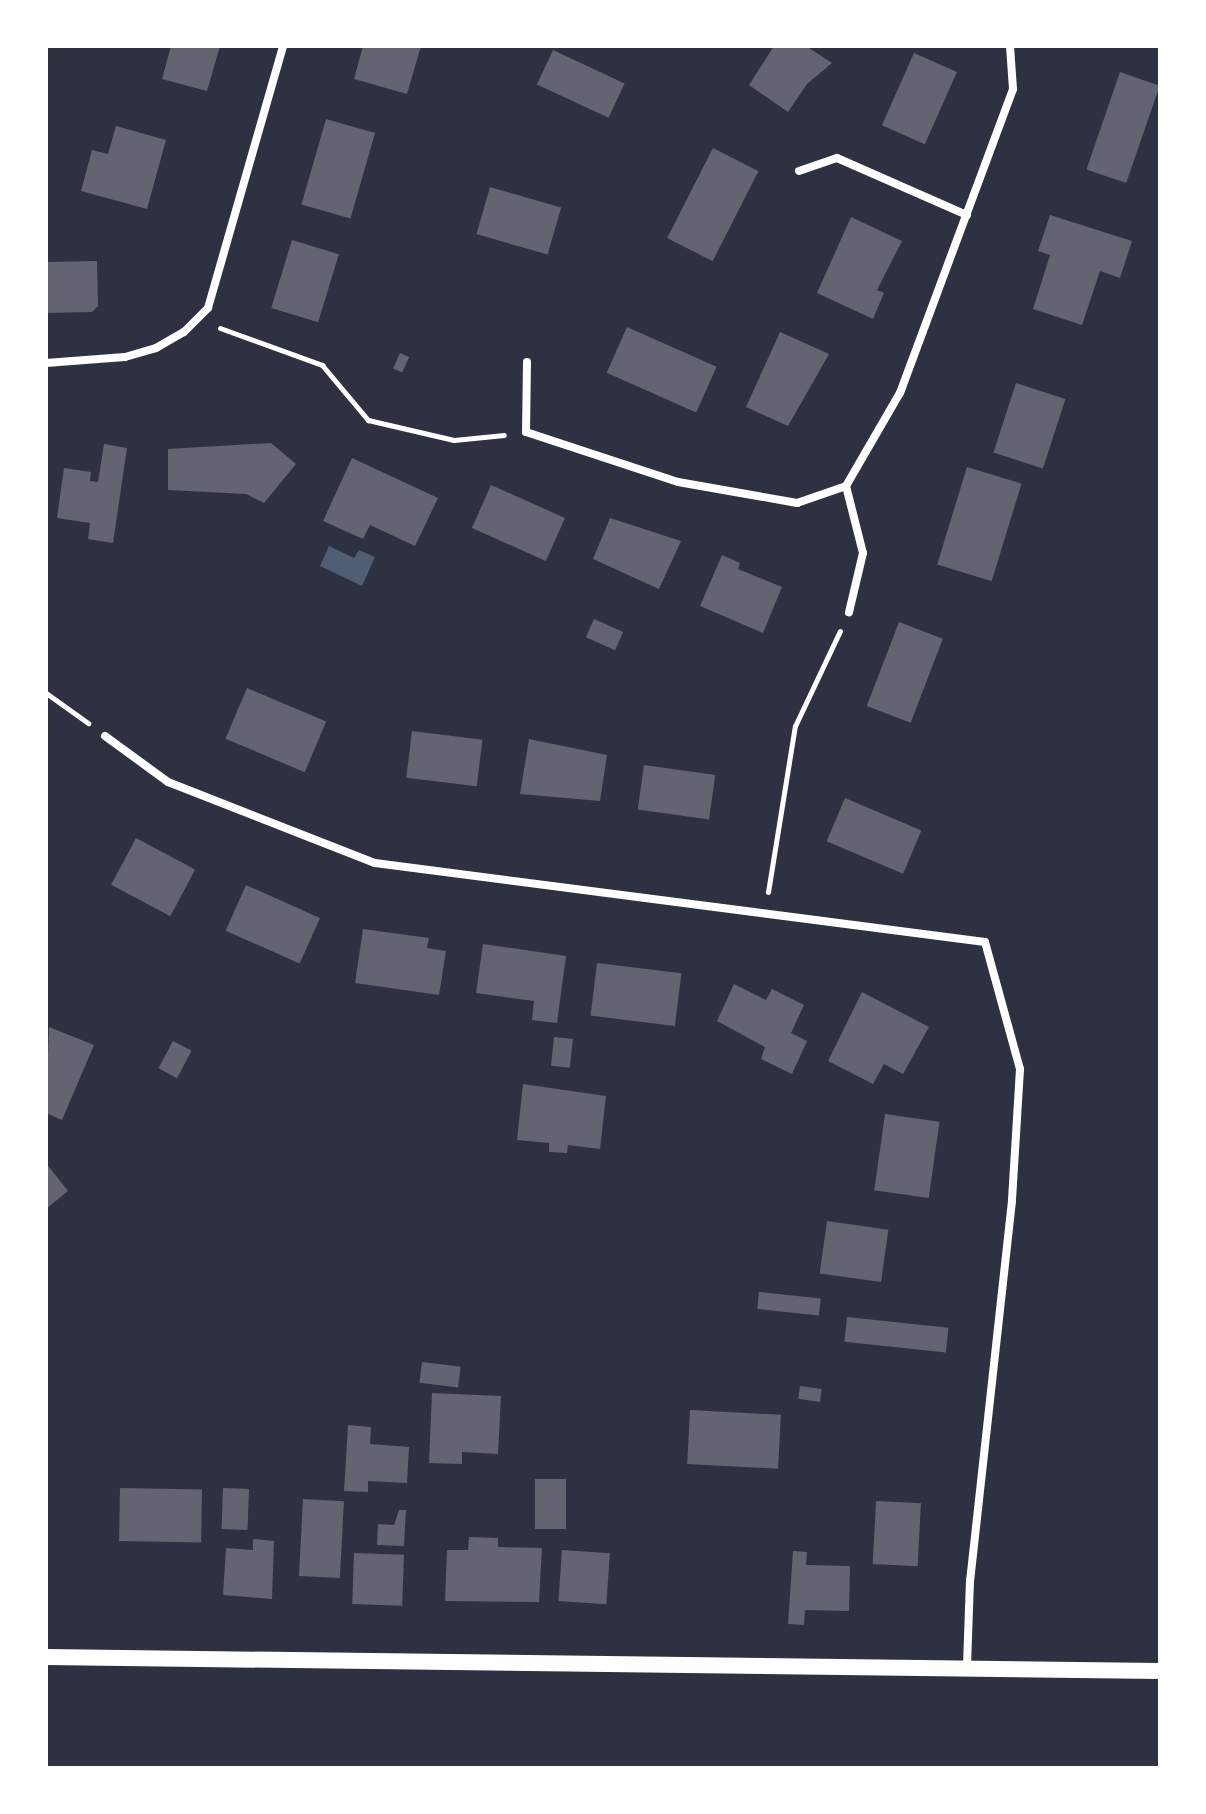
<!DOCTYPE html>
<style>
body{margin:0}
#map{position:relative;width:1206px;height:1814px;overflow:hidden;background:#2d3142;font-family:"Titillium Web",sans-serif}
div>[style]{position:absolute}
.water>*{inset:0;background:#4f5d75}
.building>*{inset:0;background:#626471;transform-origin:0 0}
.path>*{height:5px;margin:-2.5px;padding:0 2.5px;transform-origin:2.5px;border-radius:2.5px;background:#fff}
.minor>*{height:8px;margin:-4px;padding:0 4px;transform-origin:4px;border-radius:4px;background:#fff}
.secondary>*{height:16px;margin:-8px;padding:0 8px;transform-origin:8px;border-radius:8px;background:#fff}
span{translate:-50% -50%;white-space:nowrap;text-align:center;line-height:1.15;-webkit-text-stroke:7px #fff;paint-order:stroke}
.frame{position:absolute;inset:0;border:48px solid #fff;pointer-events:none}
</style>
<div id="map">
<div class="water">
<div style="clip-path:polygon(329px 546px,354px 558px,359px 550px,375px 557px,362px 586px,320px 566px)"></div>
</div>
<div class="building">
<div style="clip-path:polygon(171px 46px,220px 46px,207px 91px,162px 79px)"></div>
<div style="clip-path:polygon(363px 46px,421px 46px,407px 94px,354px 79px)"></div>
<div style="clip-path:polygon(774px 46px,806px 46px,832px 63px,807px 84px,788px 112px,749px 85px)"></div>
<div style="left:553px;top:50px;width:79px;height:38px;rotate:25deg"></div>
<div style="left:914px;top:53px;width:47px;height:79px;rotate:24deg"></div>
<div style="left:1120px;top:72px;width:42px;height:103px;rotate:19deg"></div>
<div style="left:326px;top:119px;width:51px;height:89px;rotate:16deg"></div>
<div style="clip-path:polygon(116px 126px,166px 140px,147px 209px,81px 191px,92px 150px,108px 154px)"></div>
<div style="left:713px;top:148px;width:51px;height:101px;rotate:27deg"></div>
<div style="left:490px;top:187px;width:74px;height:49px;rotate:16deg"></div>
<div style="clip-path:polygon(1050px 215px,1132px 241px,1120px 278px,1100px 271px,1082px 325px,1033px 309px,1050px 255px,1038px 251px)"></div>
<div style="clip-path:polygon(851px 217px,902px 241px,877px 290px,884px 293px,873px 319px,817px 293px)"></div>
<div style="left:292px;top:240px;width:49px;height:71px;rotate:17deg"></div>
<div style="clip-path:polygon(97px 261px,98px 306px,92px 312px,46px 313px,46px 262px)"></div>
<div style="left:627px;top:327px;width:98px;height:50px;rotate:24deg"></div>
<div style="clip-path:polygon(780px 332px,829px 354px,788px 426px,746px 407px)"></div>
<div style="left:400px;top:353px;width:10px;height:17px;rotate:24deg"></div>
<div style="left:1016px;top:383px;width:52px;height:73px;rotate:18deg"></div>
<div style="clip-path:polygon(271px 443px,296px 464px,264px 503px,246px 494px,168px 490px,168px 449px)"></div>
<div style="clip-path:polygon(104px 444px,127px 448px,113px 543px,88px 539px,90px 523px,57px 518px,64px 468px,91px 472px,90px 481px,98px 482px)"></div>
<div style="clip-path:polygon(352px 458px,438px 498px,415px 546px,370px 525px,363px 539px,323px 521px)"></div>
<div style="left:967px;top:467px;width:57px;height:102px;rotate:17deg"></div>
<div style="left:491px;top:485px;width:81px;height:47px;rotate:24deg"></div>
<div style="clip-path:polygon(610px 518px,681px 541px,659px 589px,593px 559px)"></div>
<div style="clip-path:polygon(722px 555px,740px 563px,738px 569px,782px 587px,763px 633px,700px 606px)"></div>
<div style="left:594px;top:619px;width:32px;height:20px;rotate:24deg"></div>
<div style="left:899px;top:622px;width:47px;height:90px;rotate:21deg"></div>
<div style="left:247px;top:688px;width:86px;height:55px;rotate:23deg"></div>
<div style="left:412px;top:731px;width:71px;height:47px;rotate:7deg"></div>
<div style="clip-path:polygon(529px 739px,607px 755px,600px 801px,520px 794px)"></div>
<div style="left:644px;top:765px;width:72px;height:45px;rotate:8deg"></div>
<div style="left:845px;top:798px;width:83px;height:47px;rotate:23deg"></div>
<div style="left:136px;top:838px;width:67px;height:53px;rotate:28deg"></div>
<div style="left:246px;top:885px;width:81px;height:50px;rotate:24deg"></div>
<div style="clip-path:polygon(363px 929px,429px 938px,427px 948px,446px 951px,439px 995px,355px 983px)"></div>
<div style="clip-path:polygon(483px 944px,566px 956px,557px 1023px,532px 1020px,534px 1001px,476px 993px)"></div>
<div style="left:597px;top:963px;width:85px;height:53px;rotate:7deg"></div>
<div style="clip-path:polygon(734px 984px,766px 1000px,772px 989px,804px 1005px,791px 1033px,807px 1041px,792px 1074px,761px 1059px,765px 1047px,717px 1021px)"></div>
<div style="clip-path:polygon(862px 992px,929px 1027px,903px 1074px,884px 1064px,873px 1084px,828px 1061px)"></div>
<div style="clip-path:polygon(49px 1027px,94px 1045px,62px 1120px,46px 1113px)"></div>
<div style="left:554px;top:1037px;width:19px;height:29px;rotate:6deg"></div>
<div style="left:173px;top:1041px;width:21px;height:31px;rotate:28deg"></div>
<div style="clip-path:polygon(523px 1084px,606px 1096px,600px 1149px,568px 1145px,567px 1153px,549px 1152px,549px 1143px,517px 1140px)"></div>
<div style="left:885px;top:1114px;width:55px;height:77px;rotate:8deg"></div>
<div style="clip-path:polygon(46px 1163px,68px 1191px,46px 1209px)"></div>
<div style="left:827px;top:1221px;width:62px;height:53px;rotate:8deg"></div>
<div style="left:759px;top:1292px;width:62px;height:17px;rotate:6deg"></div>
<div style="left:847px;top:1317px;width:102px;height:25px;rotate:6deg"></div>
<div style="left:422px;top:1362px;width:39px;height:21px;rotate:7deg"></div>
<div style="left:800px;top:1386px;width:22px;height:13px;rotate:8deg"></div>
<div style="clip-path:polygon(432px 1393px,501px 1396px,498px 1454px,462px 1452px,462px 1464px,429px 1463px)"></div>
<div style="left:690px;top:1410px;width:91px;height:54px;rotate:3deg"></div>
<div style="clip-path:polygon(348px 1425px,371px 1427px,370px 1444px,409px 1447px,407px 1483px,368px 1481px,368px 1492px,344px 1491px)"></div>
<div style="left:535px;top:1479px;width:31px;height:50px"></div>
<div style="left:120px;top:1488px;width:82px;height:53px;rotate:1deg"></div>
<div style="left:223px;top:1488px;width:26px;height:41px;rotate:2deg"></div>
<div style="left:303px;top:1499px;width:41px;height:77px;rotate:3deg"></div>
<div style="left:876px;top:1501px;width:45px;height:63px;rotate:3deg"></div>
<div style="clip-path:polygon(399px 1510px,406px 1510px,404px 1546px,377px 1545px,378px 1524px,394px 1525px)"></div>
<div style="clip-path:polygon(469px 1537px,498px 1538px,498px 1547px,542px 1548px,539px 1602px,445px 1601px,447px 1550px,468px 1550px)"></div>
<div style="clip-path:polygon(253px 1539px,274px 1541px,272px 1599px,223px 1595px,226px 1548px,253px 1550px)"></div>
<div style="left:562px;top:1550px;width:48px;height:51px;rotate:4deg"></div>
<div style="clip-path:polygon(793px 1551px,807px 1552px,806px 1565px,850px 1566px,849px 1611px,805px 1610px,804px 1625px,788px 1624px)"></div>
<div style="left:354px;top:1553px;width:50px;height:51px;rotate:2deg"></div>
</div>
<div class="path">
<div style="left:220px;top:328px;width:109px;rotate:19.9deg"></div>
<div style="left:322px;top:365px;width:72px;rotate:50.1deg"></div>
<div style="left:368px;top:420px;width:88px;rotate:13.1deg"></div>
<div style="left:454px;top:440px;width:50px;rotate:-5.7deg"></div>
<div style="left:46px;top:693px;width:52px;rotate:35.5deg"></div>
<div style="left:768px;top:892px;width:168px;rotate:-80.8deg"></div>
<div style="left:795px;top:726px;width:105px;rotate:-64.7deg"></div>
</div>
<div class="minor">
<div style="left:799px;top:171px;width:40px;rotate:-18.9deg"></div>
<div style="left:837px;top:158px;width:142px;rotate:23.7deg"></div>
<div style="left:527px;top:362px;width:70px;rotate:90.8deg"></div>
<div style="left:526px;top:432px;width:160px;rotate:18.2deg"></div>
<div style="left:678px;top:482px;width:121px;rotate:10deg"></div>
<div style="left:797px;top:503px;width:52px;rotate:-19.1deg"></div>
<div style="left:846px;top:486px;width:108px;rotate:-59.9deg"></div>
<div style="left:900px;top:393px;width:324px;rotate:-69.6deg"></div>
<div style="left:1013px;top:89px;width:43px;rotate:-94deg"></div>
<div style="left:46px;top:363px;width:79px;rotate:-4.3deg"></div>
<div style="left:125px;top:357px;width:32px;rotate:-16deg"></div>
<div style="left:156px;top:348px;width:32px;rotate:-30deg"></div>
<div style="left:184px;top:332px;width:34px;rotate:-45deg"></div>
<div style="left:208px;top:308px;width:273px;rotate:-74deg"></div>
<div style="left:846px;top:486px;width:69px;rotate:75.8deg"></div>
<div style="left:863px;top:553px;width:61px;rotate:103.3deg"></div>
<div style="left:105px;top:736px;width:78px;rotate:36.1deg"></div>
<div style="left:168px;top:782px;width:222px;rotate:21.4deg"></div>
<div style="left:375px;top:863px;width:615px;rotate:7.38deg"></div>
<div style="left:985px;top:942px;width:132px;rotate:74.6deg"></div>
<div style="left:1020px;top:1069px;width:132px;rotate:93.5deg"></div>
<div style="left:1012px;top:1201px;width:381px;rotate:96.3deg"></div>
<div style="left:970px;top:1580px;width:88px;rotate:92deg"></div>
</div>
<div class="secondary">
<div style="left:46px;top:1657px;width:1114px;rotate:0.72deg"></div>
</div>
<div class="frame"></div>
</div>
